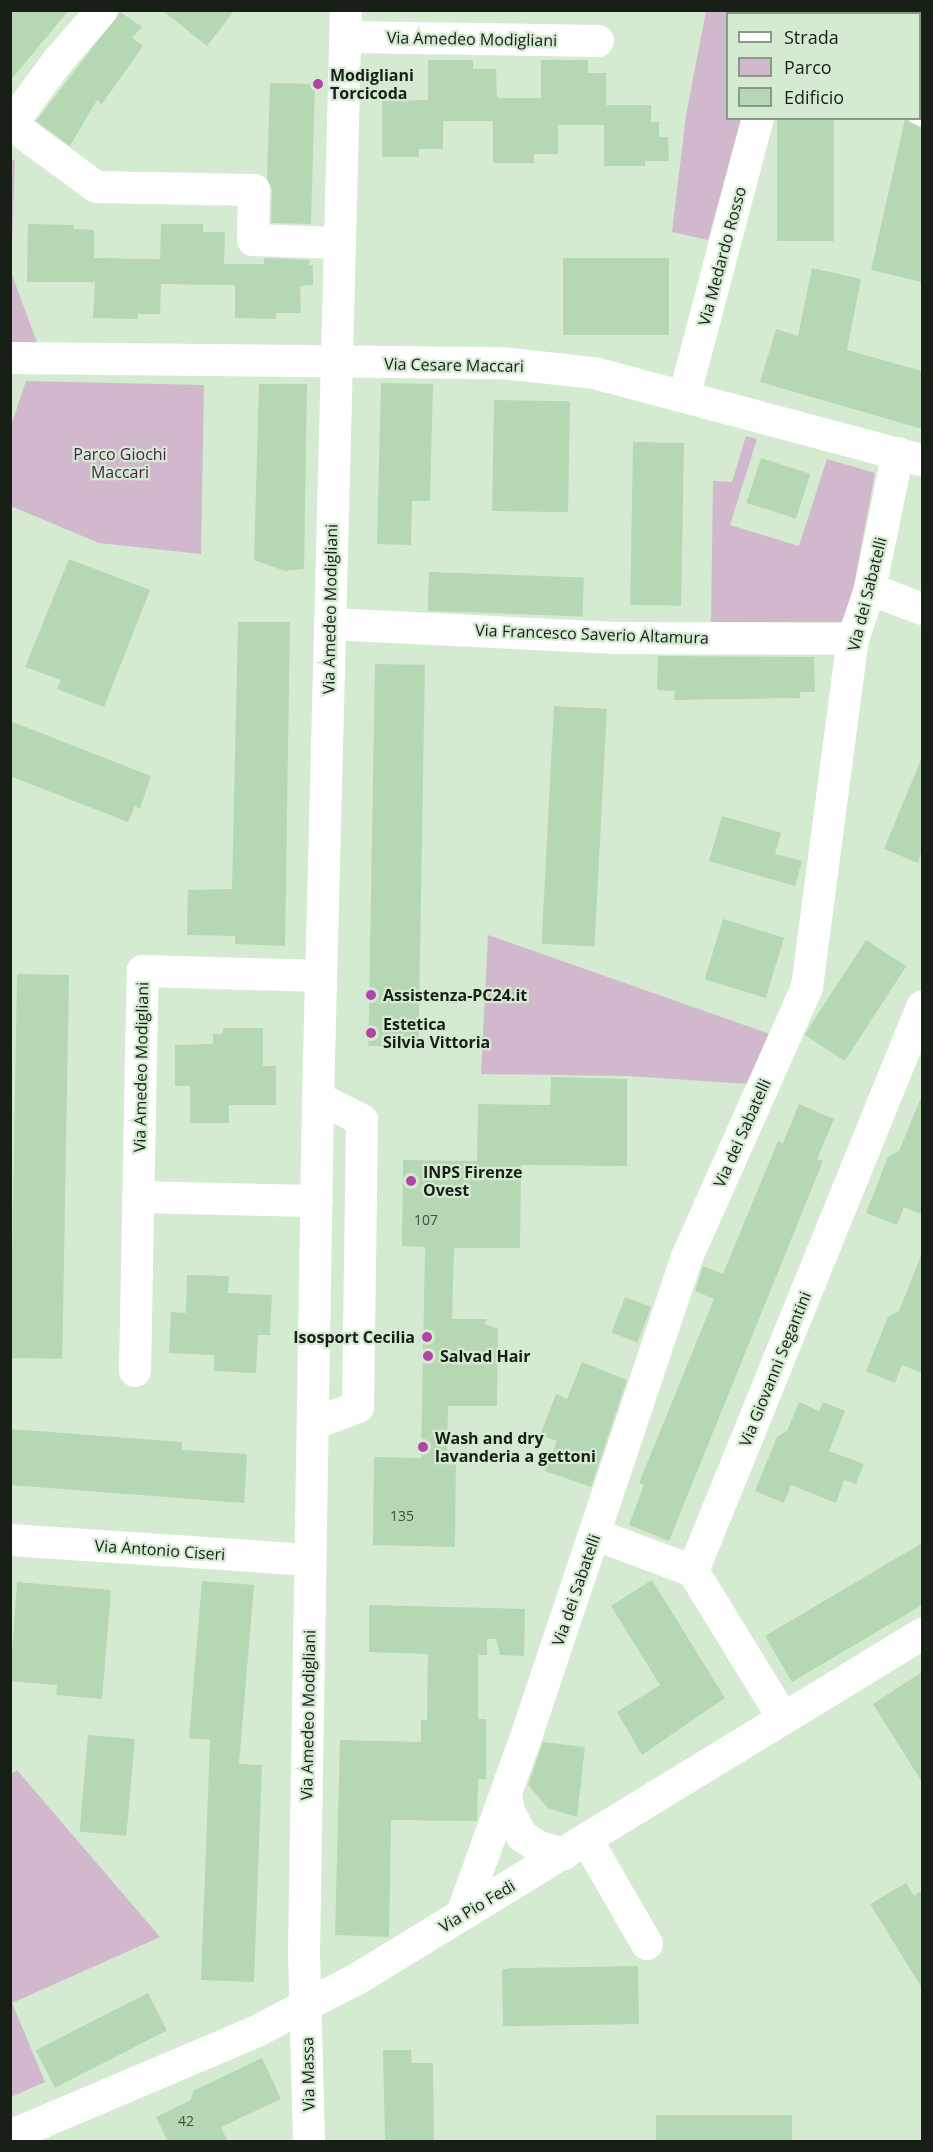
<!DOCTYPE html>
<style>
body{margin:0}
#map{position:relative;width:933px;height:2152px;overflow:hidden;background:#d4ebd2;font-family:"Open Sans",sans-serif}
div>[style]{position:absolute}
.green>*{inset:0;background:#d1b8cc}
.building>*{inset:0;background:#b6d7b4;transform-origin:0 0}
.street>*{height:32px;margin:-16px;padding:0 16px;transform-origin:16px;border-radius:16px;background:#fff}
.dots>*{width:16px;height:16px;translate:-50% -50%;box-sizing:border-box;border:3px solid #d4ebd2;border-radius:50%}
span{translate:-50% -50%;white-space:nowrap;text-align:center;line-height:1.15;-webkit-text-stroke:4.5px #d4ebd2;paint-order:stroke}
.number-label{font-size:14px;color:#3f4d3e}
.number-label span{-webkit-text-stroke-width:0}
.street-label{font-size:16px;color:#171f17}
.poi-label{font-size:16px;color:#171f17;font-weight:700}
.left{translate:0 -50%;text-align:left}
.right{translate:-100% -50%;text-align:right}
.park-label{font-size:16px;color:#4c1f47}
.frame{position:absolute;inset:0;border:12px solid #171f17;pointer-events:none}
.legend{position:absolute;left:726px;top:12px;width:195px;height:108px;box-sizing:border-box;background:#d4ebd2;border:2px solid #889987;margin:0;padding:8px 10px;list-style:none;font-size:18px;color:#171f17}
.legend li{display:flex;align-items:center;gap:12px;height:30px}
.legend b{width:30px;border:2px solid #889987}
</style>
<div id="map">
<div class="green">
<div style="clip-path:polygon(706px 11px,922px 11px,922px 92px,920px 14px,728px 14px,728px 118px,741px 119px,708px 240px,672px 232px,686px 115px)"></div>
<div style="clip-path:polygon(15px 160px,11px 272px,38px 345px,11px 344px,10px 161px)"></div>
<div style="clip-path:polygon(26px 381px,204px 385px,201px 554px,99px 543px,11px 506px,11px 426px)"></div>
<div style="clip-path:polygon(746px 436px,757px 439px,730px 525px,799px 546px,827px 459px,875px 473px,847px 622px,711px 622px,713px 481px,732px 482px)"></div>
<div style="clip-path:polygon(488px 935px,770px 1034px,749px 1084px,628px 1076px,481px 1074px)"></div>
<div style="clip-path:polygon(17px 1770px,160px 1937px,12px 2003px,45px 2082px,11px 2097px,10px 1775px)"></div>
</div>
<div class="building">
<div style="clip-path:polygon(10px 10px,69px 10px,10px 81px)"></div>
<div style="clip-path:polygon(162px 10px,235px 10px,207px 46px)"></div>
<div style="clip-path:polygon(120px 12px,142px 27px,132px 38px,143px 46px,102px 104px,97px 100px,70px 146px,36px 121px)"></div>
<div style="clip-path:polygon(428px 60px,473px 60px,473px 69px,496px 69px,497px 98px,541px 98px,541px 60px,588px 60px,588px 73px,606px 73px,606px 105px,651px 105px,651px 122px,659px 122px,659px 137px,668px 137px,669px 161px,645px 161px,645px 166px,604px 166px,604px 125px,558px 125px,558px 154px,534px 154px,534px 163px,493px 163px,493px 121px,443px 121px,443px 149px,419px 149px,419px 157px,382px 157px,382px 101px,428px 100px)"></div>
<div style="clip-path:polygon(270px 83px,315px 84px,311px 224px,271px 223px,272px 190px,267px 178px)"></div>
<div style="left:777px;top:118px;width:57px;height:123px"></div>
<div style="clip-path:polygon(905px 119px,922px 128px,922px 282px,871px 270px)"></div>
<div style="clip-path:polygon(28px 224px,73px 225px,74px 229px,94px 230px,94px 258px,160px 259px,161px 224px,203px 224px,203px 232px,225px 232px,224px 264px,264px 264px,264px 258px,310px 260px,309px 265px,313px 265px,313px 285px,300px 286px,301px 313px,276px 313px,276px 319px,235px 318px,235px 285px,161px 284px,160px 314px,138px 314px,138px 319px,93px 318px,95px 282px,27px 282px)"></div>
<div style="left:563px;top:258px;width:106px;height:77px"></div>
<div style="clip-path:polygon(812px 268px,861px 279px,847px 350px,922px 371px,922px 429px,760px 382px,776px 329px,798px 336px)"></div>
<div style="clip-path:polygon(381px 383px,433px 384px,430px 501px,412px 501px,411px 545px,377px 544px)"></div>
<div style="clip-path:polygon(259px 384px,307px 384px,304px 569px,285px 571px,254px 560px)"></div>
<div style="left:494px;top:400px;width:76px;height:111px;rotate:1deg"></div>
<div style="left:633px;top:442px;width:51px;height:163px;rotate:1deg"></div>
<div style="left:761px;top:458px;width:52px;height:47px;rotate:18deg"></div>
<div style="clip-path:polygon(69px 559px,150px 590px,104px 707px,57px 689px,61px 680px,25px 667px)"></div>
<div style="left:429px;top:572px;width:155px;height:39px;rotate:2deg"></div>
<div style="clip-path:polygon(238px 622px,290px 622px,285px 946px,235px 944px,235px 936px,187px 935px,188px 890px,232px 889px)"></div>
<div style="clip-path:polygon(658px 656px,814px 657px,815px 692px,800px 692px,800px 698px,674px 700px,675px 691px,657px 690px)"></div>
<div style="left:375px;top:664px;width:50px;height:382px;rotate:1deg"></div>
<div style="left:554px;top:706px;width:53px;height:238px;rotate:3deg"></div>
<div style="clip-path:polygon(10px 721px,151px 776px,140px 809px,135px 806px,128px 822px,10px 776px)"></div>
<div style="clip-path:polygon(922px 757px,922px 850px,918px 863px,884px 849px)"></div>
<div style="clip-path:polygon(722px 816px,781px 833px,775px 854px,802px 861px,795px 886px,709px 861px)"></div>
<div style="left:723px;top:919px;width:64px;height:63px;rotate:17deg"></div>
<div style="left:866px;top:940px;width:48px;height:113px;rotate:33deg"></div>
<div style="left:17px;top:974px;width:52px;height:384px;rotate:1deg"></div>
<div style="clip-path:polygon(223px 1028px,263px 1028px,263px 1066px,276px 1066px,276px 1105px,229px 1105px,229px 1123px,190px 1123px,190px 1086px,175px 1086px,175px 1045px,213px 1044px,213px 1034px,223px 1034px)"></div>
<div style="clip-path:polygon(551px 1077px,627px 1079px,627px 1166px,521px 1165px,520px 1248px,454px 1248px,452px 1319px,487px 1319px,485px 1324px,498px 1329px,497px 1406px,448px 1406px,447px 1459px,456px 1459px,455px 1547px,373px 1545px,374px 1457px,421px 1458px,425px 1247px,402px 1246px,403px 1160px,477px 1161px,478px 1104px,550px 1105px)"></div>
<div style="clip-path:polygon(922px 1095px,922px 1215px,904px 1207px,897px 1225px,866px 1213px,888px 1157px,899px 1151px)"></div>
<div style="clip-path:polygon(799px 1104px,834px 1119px,817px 1159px,823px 1161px,669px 1541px,629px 1525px,644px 1485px,639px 1483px,714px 1299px,695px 1291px,703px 1266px,723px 1274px,778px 1141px,783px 1143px)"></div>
<div style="clip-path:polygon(922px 1253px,922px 1373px,902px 1365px,895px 1383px,866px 1371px,888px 1317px,899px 1311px)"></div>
<div style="clip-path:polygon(187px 1275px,229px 1276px,228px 1293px,272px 1295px,270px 1335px,258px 1335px,256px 1373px,214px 1371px,214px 1355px,169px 1353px,171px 1312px,186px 1313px)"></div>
<div style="left:625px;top:1297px;width:28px;height:38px;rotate:21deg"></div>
<div style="clip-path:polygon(582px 1362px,627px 1380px,591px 1487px,545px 1471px,557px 1441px,540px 1435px,556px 1394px,567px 1399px)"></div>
<div style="clip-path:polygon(799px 1402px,819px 1411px,823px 1402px,845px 1411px,829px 1451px,864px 1464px,856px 1484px,844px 1480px,836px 1503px,791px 1485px,784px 1503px,755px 1491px,777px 1437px,787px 1431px)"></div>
<div style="clip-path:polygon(10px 1429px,182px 1442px,182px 1450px,247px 1454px,244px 1503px,10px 1485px)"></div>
<div style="clip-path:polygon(922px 1543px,922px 1605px,792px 1682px,765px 1636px)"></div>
<div style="clip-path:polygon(652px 1580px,725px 1698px,642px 1755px,617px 1712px,660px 1685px,611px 1606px)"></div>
<div style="clip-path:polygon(202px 1581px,254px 1585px,239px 1764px,262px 1765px,254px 1982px,201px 1980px,210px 1740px,189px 1738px)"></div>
<div style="clip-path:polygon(17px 1582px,111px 1590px,102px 1699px,56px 1695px,57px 1685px,10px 1681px)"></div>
<div style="clip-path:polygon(369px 1605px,525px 1609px,524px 1656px,500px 1655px,496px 1639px,487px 1639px,487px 1655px,478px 1655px,478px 1719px,486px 1719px,486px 1779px,478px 1779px,477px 1821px,391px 1820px,389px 1937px,335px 1935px,340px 1740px,421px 1742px,421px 1720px,427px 1720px,428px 1654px,369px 1652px)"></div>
<div style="clip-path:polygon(922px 1672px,922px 1782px,873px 1704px)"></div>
<div style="left:88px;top:1735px;width:47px;height:97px;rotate:5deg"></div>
<div style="clip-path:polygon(543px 1742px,585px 1747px,577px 1817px,548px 1808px,528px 1785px)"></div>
<div style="clip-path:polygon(906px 1883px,914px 1896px,922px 1890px,922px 1988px,870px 1904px)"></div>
<div style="left:638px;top:1966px;width:58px;height:136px;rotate:89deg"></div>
<div style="left:148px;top:1993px;width:42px;height:126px;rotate:63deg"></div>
<div style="clip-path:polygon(383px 2050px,411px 2050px,412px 2063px,433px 2063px,434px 2142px,385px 2142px)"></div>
<div style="clip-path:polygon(262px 2058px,281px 2099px,221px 2127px,228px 2142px,168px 2142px,156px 2117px,191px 2100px,193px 2091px)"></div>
<div style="left:792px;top:2115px;width:27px;height:136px;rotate:90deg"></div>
</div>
<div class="street">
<div style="left:345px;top:37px;width:253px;rotate:0.9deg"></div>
<div style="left:920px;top:109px;width:2px;rotate:27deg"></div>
<div style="left:12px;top:125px;width:104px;rotate:36.4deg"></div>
<div style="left:96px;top:187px;width:158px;rotate:1.1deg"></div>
<div style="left:254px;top:190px;width:50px;rotate:91.1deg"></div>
<div style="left:253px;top:240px;width:86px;rotate:2deg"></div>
<div style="left:10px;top:126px;width:81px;rotate:-53.6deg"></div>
<div style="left:58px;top:61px;width:67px;rotate:-49.2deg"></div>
<div style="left:10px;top:358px;width:492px;rotate:0.6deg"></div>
<div style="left:502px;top:363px;width:93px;rotate:6.2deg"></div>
<div style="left:594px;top:373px;width:339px;rotate:14.9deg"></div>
<div style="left:685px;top:394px;width:285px;rotate:-75.2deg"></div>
<div style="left:870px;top:589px;width:56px;rotate:21deg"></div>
<div style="left:330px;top:624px;width:285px;rotate:2.8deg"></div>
<div style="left:615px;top:638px;width:238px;rotate:0.2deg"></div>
<div style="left:138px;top:1197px;width:179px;rotate:1.3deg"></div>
<div style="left:135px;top:1371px;width:400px;rotate:-88.9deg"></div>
<div style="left:143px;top:971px;width:177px;rotate:1.6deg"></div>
<div style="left:313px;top:1424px;width:48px;rotate:-20.7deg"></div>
<div style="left:358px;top:1407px;width:287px;rotate:-89.2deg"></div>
<div style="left:362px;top:1120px;width:49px;rotate:-153.4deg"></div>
<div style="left:594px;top:1534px;width:106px;rotate:20.5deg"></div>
<div style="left:10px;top:1540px;width:301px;rotate:3.8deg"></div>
<div style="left:783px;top:1718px;width:172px;rotate:-121.5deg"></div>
<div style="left:693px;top:1571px;width:609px;rotate:-67.9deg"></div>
<div style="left:506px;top:1795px;width:17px;rotate:80deg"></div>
<div style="left:509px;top:1812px;width:27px;rotate:62deg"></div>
<div style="left:522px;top:1836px;width:18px;rotate:34deg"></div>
<div style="left:537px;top:1846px;width:28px;rotate:17deg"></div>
<div style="left:587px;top:1840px;width:120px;rotate:60deg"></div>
<div style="left:462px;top:1914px;width:182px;rotate:-70.1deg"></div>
<div style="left:524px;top:1743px;width:513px;rotate:-71.46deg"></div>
<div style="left:687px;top:1257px;width:295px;rotate:-66deg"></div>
<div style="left:807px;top:987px;width:351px;rotate:-82.5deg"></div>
<div style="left:853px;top:639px;width:53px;rotate:-71.2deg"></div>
<div style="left:870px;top:589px;width:139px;rotate:-78.4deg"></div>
<div style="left:10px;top:2136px;width:266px;rotate:-23deg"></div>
<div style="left:255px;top:2032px;width:115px;rotate:-27.5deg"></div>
<div style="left:357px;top:1979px;width:662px;rotate:-31.41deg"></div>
<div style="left:309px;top:2142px;width:189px;rotate:-91.5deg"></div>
<div style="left:304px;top:1953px;width:855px;rotate:-89.06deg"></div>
<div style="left:318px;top:1098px;width:1088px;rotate:-88.53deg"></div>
</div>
<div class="dots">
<div style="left:318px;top:84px;background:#b145a4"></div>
<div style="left:371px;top:995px;background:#b145a4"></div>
<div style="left:371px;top:1033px;background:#b145a4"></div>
<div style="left:411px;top:1181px;background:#b145a4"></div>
<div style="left:427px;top:1337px;background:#b145a4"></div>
<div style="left:428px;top:1356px;background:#b145a4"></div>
<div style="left:423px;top:1447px;background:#b145a4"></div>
</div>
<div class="number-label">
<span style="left:426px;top:1220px">107</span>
<span style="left:402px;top:1516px">135</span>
<span style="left:186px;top:2121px">42</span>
</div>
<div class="street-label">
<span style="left:472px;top:39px;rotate:1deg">Via Amedeo Modigliani</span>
<span style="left:722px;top:256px;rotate:-75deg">Via Medardo Rosso</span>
<span style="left:454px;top:365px;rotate:1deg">Via Cesare Maccari</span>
<span style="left:867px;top:594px;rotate:-76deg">Via dei Sabatelli</span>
<span style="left:330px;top:609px;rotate:-89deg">Via Amedeo Modigliani</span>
<span style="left:592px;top:634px;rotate:2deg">Via Francesco Saverio Altamura</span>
<span style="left:141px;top:1067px;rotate:-89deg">Via Amedeo Modigliani</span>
<span style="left:742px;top:1133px;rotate:-66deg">Via dei Sabatelli</span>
<span style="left:775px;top:1369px;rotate:-68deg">Via Giovanni Segantini</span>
<span style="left:160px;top:1550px;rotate:4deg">Via Antonio Ciseri</span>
<span style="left:576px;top:1590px;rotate:-71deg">Via dei Sabatelli</span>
<span style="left:308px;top:1715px;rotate:-89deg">Via Amedeo Modigliani</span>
<span style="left:477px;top:1906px;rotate:-31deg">Via Pio Fedi</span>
<span style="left:308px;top:2074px;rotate:-91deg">Via Massa</span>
</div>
<div class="poi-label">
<span class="left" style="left:330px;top:84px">Modigliani<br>Torcicoda</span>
<span class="left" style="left:383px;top:995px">Assistenza-PC24.it</span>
<span class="left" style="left:383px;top:1033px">Estetica<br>Silvia Vittoria</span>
<span class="left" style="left:423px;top:1181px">INPS Firenze<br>Ovest</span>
<span class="right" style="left:415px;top:1337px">Isosport Cecilia</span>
<span class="left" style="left:440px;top:1356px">Salvad Hair</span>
<span class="left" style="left:435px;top:1447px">Wash and dry<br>lavanderia a gettoni</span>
</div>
<div class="park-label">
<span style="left:120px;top:463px">Parco Giochi<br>Maccari</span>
</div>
<div class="frame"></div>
<ul class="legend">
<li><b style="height:8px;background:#fff"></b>Strada</li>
<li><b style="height:16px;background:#d1b8cc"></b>Parco</li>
<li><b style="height:16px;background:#b6d7b4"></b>Edificio</li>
</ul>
</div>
